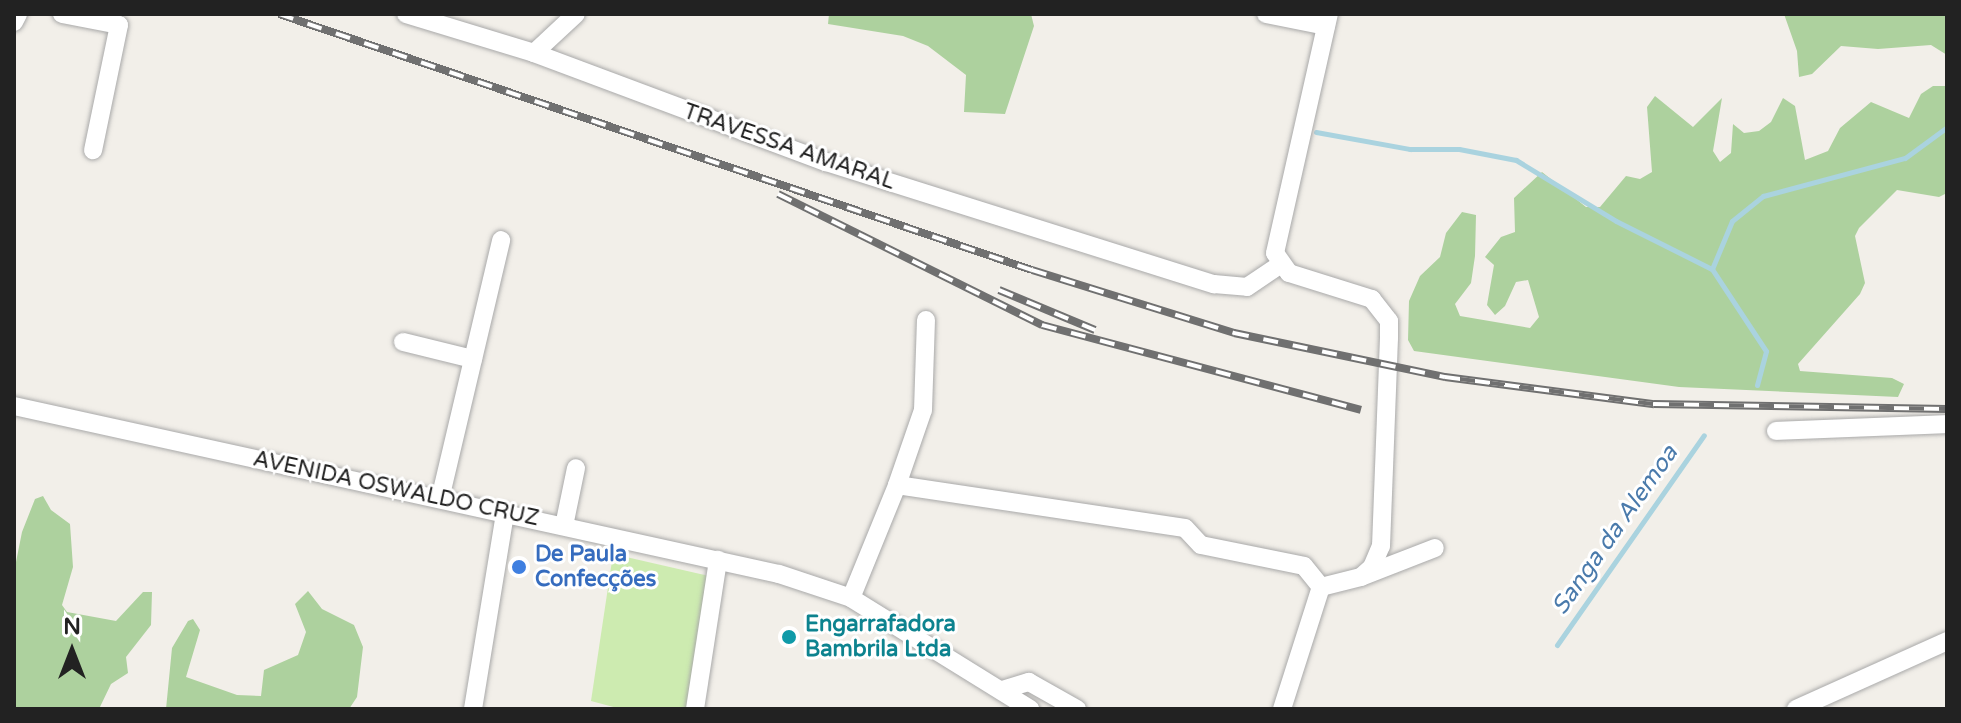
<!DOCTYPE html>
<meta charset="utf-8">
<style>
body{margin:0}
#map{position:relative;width:1961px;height:723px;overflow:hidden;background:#f2efe9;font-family:"Varela Round",sans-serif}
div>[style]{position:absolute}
.grass>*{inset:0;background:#cdebb0}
.forest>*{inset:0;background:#add19e}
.stream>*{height:5px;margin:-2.5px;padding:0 2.5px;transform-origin:2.5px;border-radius:2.5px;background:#aad3df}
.roads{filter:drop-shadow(0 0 2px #a9a9a9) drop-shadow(0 0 2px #a9a9a9)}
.minor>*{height:18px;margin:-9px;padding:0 9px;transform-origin:9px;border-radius:9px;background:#fff}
.rail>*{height:8px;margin-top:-4px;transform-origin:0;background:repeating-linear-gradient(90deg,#fff 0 15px,#707070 0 30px);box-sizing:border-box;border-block:2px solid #707070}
.dots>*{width:22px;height:22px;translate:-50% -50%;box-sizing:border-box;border:4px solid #fff;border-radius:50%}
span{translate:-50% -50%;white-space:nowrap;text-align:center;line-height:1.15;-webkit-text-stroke:6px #fff;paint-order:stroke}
.street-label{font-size:22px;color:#222}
.shop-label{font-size:22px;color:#366cbe;font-weight:700}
.left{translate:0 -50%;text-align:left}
.culture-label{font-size:22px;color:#0d838f;font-weight:700}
.water-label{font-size:24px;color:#4a7aab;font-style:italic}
.frame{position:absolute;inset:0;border:16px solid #222;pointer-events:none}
.north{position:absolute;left:32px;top:611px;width:80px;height:80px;-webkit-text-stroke:6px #fff;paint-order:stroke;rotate:0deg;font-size:22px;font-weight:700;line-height:32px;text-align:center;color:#222}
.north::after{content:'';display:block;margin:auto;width:28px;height:36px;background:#222;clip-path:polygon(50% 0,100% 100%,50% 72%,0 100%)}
</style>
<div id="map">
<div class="grass">
<div style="clip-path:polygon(613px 554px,709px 576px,690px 709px,621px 709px,591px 701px)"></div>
</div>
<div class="forest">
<div style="clip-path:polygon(829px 14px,1031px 14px,1034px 26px,1005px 114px,964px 112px,966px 75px,928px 46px,903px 36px,828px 24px)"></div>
<div style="clip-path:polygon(1784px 14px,1947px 14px,1947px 55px,1931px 45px,1878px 49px,1841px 46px,1812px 74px,1799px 77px,1797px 51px)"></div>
<div style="clip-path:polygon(1933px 86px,1947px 86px,1947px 193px,1939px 197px,1897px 190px,1859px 228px,1855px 236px,1865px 283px,1860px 294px,1798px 364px,1800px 371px,1892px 378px,1904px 384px,1898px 397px,1679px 387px,1414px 351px,1408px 340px,1409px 301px,1420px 276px,1440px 257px,1446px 233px,1462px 212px,1476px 215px,1475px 256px,1471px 283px,1455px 304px,1460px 316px,1530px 328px,1539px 317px,1528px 280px,1516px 282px,1505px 306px,1495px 315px,1487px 305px,1494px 265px,1485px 257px,1501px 237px,1515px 232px,1514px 198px,1542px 172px,1586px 207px,1600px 207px,1626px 176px,1640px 179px,1652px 172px,1647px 107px,1655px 96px,1693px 127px,1722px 98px,1713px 151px,1720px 162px,1731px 153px,1733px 124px,1744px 133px,1759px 131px,1771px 122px,1783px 98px,1795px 106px,1805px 160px,1828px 151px,1840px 128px,1871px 102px,1909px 118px,1921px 94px)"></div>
<div style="clip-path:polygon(43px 496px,51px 510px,70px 524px,73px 567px,62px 605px,67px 612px,116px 621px,143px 592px,152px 592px,151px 625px,126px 657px,128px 673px,111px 684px,99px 709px,14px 709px,14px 572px,22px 532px,35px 499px)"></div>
<div style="clip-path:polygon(308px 591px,322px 609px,354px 625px,363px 647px,357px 697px,349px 709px,166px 709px,172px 648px,188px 621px,193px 619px,200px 630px,186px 677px,237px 695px,261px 696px,264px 670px,298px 655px,306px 632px,295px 604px)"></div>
</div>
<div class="stream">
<div style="left:1316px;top:132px;width:96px;rotate:10.3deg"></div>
<div style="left:1410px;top:149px;width:49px"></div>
<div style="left:1459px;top:149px;width:58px;rotate:10.9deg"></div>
<div style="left:1516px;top:160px;width:117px;rotate:31.4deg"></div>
<div style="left:1616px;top:221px;width:107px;rotate:26.6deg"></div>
<div style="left:1757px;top:385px;width:35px;rotate:-75deg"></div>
<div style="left:1766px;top:351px;width:98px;rotate:-123.4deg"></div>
<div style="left:1712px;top:269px;width:52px;rotate:-67.4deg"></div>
<div style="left:1732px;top:221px;width:40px;rotate:-39deg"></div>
<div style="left:1763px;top:196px;width:147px;rotate:-15deg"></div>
<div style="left:1905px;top:158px;width:52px;rotate:-36.4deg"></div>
<div style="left:1557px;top:645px;width:256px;rotate:-55deg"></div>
</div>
<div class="roads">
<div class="minor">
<div style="left:62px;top:14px;width:58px;rotate:10.9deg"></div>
<div style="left:119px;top:25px;width:128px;rotate:101.7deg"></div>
<div style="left:406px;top:14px;width:134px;rotate:16.9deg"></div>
<div style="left:534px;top:53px;width:312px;rotate:20.5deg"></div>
<div style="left:826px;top:162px;width:407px;rotate:17.5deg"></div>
<div style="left:1214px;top:284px;width:33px;rotate:5deg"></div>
<div style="left:1247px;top:287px;width:40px;rotate:-34deg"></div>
<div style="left:1266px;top:14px;width:61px;rotate:11.3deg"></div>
<div style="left:14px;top:22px;width:9px;rotate:-63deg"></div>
<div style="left:534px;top:53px;width:57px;rotate:-42.9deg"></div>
<div style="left:403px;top:342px;width:72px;rotate:13.7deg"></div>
<div style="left:14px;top:406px;width:783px;rotate:12.39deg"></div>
<div style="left:779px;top:574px;width:76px;rotate:18.4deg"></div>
<div style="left:851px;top:598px;width:211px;rotate:31.8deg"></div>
<div style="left:1776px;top:431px;width:171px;rotate:-2.3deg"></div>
<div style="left:897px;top:485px;width:79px;rotate:-70.9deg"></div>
<div style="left:923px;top:410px;width:90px;rotate:-88.1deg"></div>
<div style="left:440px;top:499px;width:266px;rotate:-76.7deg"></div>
<div style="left:564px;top:526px;width:59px;rotate:-78.3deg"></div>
<div style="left:1363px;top:576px;width:77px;rotate:-21.3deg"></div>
<div style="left:1321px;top:587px;width:41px;rotate:-14deg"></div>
<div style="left:1361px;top:577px;width:15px;rotate:-42deg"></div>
<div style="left:1372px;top:567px;width:23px;rotate:-67deg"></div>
<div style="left:1381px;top:546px;width:208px;rotate:-87.8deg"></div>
<div style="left:1389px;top:338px;width:17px;rotate:-90deg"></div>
<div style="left:1389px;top:321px;width:28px;rotate:-128deg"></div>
<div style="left:1372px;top:299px;width:87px;rotate:-162.6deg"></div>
<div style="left:1289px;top:273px;width:24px;rotate:-125deg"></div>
<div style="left:1275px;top:253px;width:245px;rotate:-77.3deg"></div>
<div style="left:851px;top:598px;width:122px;rotate:-67.8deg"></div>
<div style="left:897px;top:485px;width:291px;rotate:8.5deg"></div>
<div style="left:1185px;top:528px;width:23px;rotate:47deg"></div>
<div style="left:1201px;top:545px;width:105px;rotate:11.5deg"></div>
<div style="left:1304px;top:566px;width:27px;rotate:51deg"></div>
<div style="left:1002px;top:690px;width:28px;rotate:-17deg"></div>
<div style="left:1029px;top:682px;width:55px;rotate:29.4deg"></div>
<div style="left:473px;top:709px;width:199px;rotate:-80.7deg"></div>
<div style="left:695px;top:709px;width:151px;rotate:-81.2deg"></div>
<div style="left:1282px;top:709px;width:128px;rotate:-72.3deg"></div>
<div style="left:1796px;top:709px;width:166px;rotate:-24.2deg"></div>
</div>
</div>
<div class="rail">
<div style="left:279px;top:14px;width:795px;rotate:18.78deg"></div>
<div style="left:1032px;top:270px;width:212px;rotate:17.3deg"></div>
<div style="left:1234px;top:333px;width:216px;rotate:11.8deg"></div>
<div style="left:1445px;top:377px;width:211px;rotate:7.4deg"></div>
<div style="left:1654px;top:404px;width:293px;rotate:1deg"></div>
<div style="left:778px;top:194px;width:295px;rotate:26.4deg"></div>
<div style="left:1042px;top:325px;width:330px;rotate:14.9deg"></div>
<div style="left:999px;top:290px;width:104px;rotate:22.6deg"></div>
</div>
<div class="dots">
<div style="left:519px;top:567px;background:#3f7fe0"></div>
<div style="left:789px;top:637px;background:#0f9aa8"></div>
</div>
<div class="street-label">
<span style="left:789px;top:147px;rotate:19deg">TRAVESSA AMARAL</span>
<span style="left:396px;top:489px;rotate:12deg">AVENIDA OSWALDO CRUZ</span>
</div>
<div class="shop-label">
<span class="left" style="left:535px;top:567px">De Paula<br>Confecções</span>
</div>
<div class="culture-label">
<span class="left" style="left:805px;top:637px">Engarrafadora<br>Bambrila Ltda</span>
</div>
<div class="water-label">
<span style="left:1615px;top:530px;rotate:-55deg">Sanga da Alemoa</span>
</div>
<div class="frame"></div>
<div class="north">N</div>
</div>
